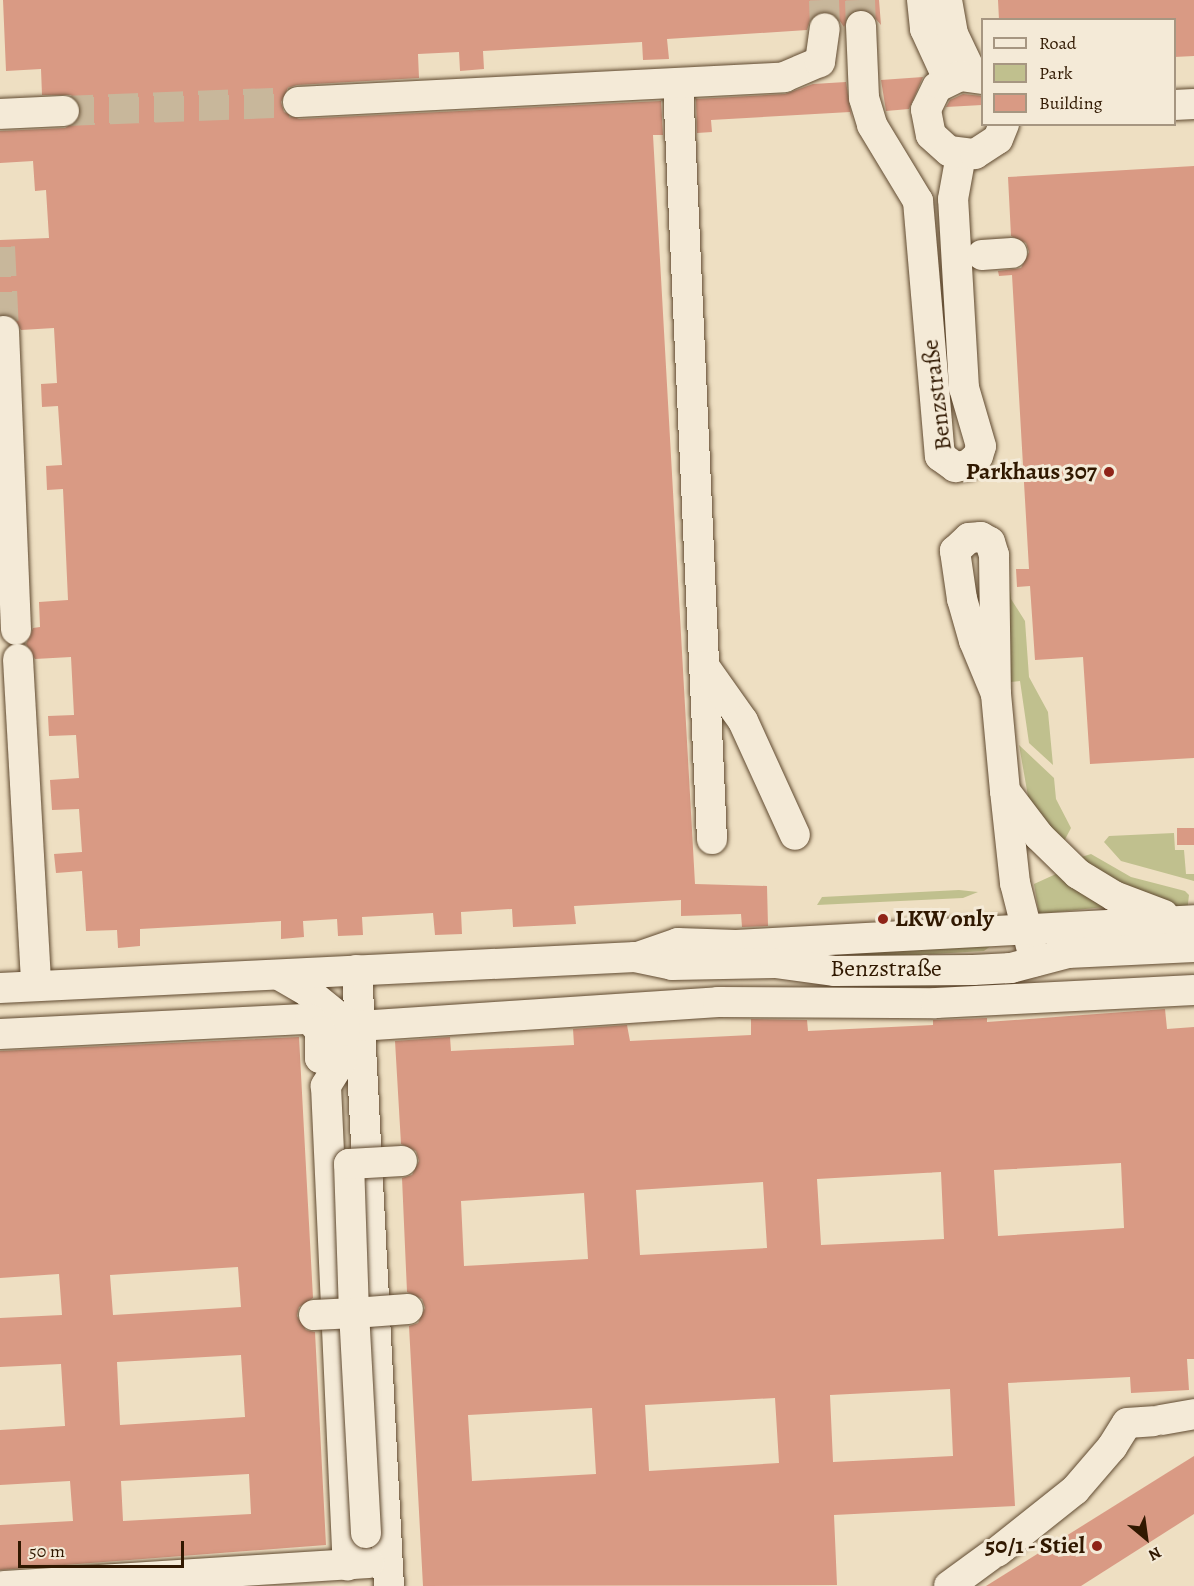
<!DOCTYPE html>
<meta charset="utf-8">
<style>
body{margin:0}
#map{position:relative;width:1194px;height:1586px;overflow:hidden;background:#eedfc2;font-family:Alegreya,serif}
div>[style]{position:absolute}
.green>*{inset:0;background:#c0c08e}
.building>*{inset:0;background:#d99a84;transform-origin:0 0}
.minor-tunnel>*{height:30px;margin-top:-15px;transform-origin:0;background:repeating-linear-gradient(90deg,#c8b79b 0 30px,transparent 0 45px)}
.roads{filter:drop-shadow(0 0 2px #604a30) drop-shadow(0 0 2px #604a30)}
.minor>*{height:30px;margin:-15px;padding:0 15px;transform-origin:15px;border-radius:15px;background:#f4ead7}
.bridges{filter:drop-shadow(0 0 2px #604a30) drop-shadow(0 0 2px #604a30)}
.minor-bridge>*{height:30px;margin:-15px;padding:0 15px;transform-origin:15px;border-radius:15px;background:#f4ead7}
.dots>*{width:16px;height:16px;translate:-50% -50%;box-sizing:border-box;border:3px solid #f4ead7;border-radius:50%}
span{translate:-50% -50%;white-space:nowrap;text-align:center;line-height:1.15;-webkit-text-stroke:6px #f4ead7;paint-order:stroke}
.street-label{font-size:24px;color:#301800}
.poi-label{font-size:24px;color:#301800;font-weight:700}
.right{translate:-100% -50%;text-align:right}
.left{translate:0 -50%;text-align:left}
.legend{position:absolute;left:981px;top:18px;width:195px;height:108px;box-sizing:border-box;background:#f4ead7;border:2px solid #a69681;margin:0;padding:8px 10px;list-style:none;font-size:18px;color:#301800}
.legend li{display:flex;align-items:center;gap:12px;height:30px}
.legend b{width:30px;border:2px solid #a69681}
.north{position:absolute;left:1116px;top:1508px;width:60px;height:60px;-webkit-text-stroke:4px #f4ead7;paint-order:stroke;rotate:151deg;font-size:16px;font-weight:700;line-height:24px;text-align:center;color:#301800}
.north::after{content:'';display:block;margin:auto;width:21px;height:27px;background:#301800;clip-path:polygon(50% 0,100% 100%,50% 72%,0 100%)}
.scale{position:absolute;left:18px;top:1541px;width:166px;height:27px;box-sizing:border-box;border:3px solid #301800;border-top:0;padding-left:8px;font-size:18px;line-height:21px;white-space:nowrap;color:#301800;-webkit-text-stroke:4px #f4ead7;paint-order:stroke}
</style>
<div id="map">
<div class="green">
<div style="clip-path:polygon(997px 545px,1005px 545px,1011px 599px,1025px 621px,1029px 677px,1048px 712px,1053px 765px,1029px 743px,1020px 681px,1011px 682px)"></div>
<div style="clip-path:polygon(1019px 745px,1054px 778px,1056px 799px,1071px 828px,1060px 849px,1029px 802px)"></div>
<div style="clip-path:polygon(1174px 833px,1175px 850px,1184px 850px,1186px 874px,1194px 874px,1194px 881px,1121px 861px,1104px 842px,1109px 836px)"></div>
<div style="clip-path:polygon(1091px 854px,1131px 877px,1185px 891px,1189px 895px,1187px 912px,1156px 904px,1072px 860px)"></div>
<div style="clip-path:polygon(1056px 874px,1104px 907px,1039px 914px,1034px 884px)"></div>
<div style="clip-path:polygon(959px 890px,978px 892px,963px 898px,817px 905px,822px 897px)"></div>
<div style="clip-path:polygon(992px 945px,984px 951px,866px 958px,851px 953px)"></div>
</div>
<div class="building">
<div style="clip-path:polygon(3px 0,879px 0,881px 25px,869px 11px,861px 9px,851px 12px,844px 27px,835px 14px,819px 12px,811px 18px,807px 30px,667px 39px,669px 59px,643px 60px,642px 42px,483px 51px,484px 69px,460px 71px,459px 52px,418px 54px,419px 78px,297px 85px,288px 88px,281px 102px,284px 112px,299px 119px,661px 101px,663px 135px,653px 135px,695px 884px,767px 886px,768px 926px,742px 927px,741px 914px,681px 916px,681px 900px,574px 906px,576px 924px,513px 927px,512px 909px,461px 912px,462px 934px,435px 935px,433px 913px,362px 917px,363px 935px,338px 936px,337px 919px,303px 921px,304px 937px,281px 939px,281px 921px,140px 929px,140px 946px,118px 948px,117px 930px,86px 931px,82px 871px,56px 873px,54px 854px,82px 852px,79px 809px,52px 810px,50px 780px,79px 778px,76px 735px,49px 736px,48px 716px,74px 715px,71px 657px,35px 659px,26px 644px,33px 628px,40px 627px,39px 602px,68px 600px,63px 489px,47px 490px,46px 466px,62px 465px,58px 406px,42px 407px,41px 384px,57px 383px,54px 328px,21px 330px,12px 316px,0 315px,0 240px,49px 238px,46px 190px,35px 191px,33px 161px,0 163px,0 131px,65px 128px,79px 119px,81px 110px,71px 95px,42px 95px,41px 69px,6px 71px)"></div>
<div style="clip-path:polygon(998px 0,1194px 0,1194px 56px,1174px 57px,1174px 20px,999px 20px)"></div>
<div style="clip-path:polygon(923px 77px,909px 109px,886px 111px,881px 80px)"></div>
<div style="clip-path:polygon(846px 82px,852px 120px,850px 112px,711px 120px,712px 132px,697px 133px,696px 99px,785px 94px,813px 84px)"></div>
<div style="clip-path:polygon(963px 94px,982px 96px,982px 105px,946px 107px,950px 100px)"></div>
<div style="clip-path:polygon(1194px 166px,1194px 758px,1090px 764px,1083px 657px,1035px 660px,1030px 586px,1017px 587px,1016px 569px,1029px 569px,1012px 275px,999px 276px,998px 271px,1021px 268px,1029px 252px,1026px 243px,1011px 236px,1008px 177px)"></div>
<div style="left:1194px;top:828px;width:17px;height:17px;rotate:90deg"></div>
<div style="clip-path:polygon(evenodd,1165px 1009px,1167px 1029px,1194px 1027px,1194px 1359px,1187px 1359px,1189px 1390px,1131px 1393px,1130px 1377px,1008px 1383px,1015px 1506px,834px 1515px,837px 1585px,423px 1586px,409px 1326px,418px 1323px,425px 1308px,422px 1299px,407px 1292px,402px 1178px,412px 1175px,419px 1161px,416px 1151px,401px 1144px,395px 1041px,450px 1037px,451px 1051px,574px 1045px,573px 1029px,627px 1025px,630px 1041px,751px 1035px,751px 1019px,807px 1020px,808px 1031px,933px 1025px,933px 1020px,987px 1018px,987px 1022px,1165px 1009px,1121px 1163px,1124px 1228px,998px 1236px,994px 1170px,1121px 1163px,1165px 1009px,941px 1172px,944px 1239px,821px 1245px,817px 1179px,941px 1172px,1165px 1009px,763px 1182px,767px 1248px,640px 1255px,636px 1190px,763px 1182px,1165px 1009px,584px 1193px,588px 1259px,464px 1266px,461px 1201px,584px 1193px,1165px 1009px,950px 1389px,953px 1456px,833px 1462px,830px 1395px,950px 1389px,1165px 1009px,775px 1398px,779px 1463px,649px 1471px,645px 1405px,775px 1398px,1165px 1009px,592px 1408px,596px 1474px,472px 1481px,468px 1415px,592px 1408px)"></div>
<div style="clip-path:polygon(evenodd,299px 1037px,313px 1298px,299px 1307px,297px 1316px,306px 1330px,315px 1332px,326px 1545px,0 1570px,0 1525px,73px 1521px,70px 1481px,0 1485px,0 1430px,65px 1426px,61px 1364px,0 1367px,0 1318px,62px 1315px,59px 1274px,0 1278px,0 1051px,299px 1037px,238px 1267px,241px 1307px,113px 1315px,110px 1275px,238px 1267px,299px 1037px,241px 1355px,245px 1417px,120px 1425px,117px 1362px,241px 1355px,299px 1037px,249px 1474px,251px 1514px,123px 1521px,121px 1481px,249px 1474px)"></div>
<div style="clip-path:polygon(1194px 1456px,1194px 1514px,1081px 1586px,986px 1586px)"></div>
</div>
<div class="minor-tunnel">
<div style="left:824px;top:0;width:28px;rotate:88deg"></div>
<div style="left:860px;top:0;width:26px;rotate:88deg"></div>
<div style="left:64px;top:111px;width:234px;rotate:-2.2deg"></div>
<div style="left:0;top:247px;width:84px;rotate:87.3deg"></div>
</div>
<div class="roads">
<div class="minor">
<div style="left:922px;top:0;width:29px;rotate:84deg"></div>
<div style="left:925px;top:29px;width:55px;rotate:65.3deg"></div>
<div style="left:947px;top:0;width:35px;rotate:80deg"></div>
<div style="left:953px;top:34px;width:47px;rotate:64.5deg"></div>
<div style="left:861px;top:26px;width:72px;rotate:87.6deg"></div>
<div style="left:864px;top:98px;width:28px;rotate:73deg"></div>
<div style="left:872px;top:125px;width:89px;rotate:58.8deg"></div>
<div style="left:918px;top:201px;width:256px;rotate:85.1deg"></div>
<div style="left:940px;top:456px;width:19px;rotate:36deg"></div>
<div style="left:955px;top:467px;width:13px;rotate:-9deg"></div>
<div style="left:968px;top:465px;width:13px;rotate:-42deg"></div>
<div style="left:978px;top:456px;width:10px;rotate:-73deg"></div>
<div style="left:981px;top:446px;width:60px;rotate:-106.3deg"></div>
<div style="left:964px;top:388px;width:189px;rotate:-93.3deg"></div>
<div style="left:953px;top:199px;width:45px;rotate:-79.7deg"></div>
<div style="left:982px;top:79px;width:22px;rotate:-172deg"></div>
<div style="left:960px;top:76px;width:25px;rotate:154deg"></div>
<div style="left:937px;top:87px;width:25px;rotate:116deg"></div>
<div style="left:926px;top:110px;width:25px;rotate:79deg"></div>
<div style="left:931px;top:135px;width:24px;rotate:42deg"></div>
<div style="left:949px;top:151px;width:26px;rotate:7deg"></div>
<div style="left:975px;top:154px;width:27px;rotate:-33deg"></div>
<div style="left:998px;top:139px;width:16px;rotate:-68deg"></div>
<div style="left:678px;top:85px;width:755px;rotate:87.42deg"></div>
<div style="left:298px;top:102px;width:487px;rotate:-2.9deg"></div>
<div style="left:784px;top:77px;width:39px;rotate:-23deg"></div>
<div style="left:820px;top:62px;width:34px;rotate:-82deg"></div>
<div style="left:1174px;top:105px;width:20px;rotate:-3deg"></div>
<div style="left:0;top:114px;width:64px;rotate:-2.7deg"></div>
<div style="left:982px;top:255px;width:30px;rotate:-4deg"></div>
<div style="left:4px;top:331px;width:299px;rotate:87.7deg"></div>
<div style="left:18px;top:659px;width:327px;rotate:86.8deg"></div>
<div style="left:704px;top:666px;width:67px;rotate:54.7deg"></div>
<div style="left:743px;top:721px;width:125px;rotate:65.5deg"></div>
<div style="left:996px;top:694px;width:57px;rotate:-112.5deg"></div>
<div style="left:974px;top:641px;width:44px;rotate:-105.9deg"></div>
<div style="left:962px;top:599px;width:49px;rotate:-98.3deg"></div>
<div style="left:955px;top:551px;width:19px;rotate:-43deg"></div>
<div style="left:969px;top:538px;width:12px;rotate:-5deg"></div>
<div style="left:981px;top:537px;width:10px;rotate:29deg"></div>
<div style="left:990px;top:542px;width:14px;rotate:73deg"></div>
<div style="left:994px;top:555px;width:139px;rotate:89.2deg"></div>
<div style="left:996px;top:694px;width:97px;rotate:84.7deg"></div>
<div style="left:1005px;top:791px;width:93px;rotate:83.8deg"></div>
<div style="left:1015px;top:883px;width:81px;rotate:75.8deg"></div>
<div style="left:1005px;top:791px;width:56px;rotate:52.9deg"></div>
<div style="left:1039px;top:836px;width:54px;rotate:44.3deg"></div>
<div style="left:1078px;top:874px;width:42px;rotate:31.4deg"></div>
<div style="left:1114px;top:896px;width:53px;rotate:20.8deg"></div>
<div style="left:638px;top:957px;width:42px;rotate:-19.3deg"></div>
<div style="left:678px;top:943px;width:58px;rotate:2deg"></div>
<div style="left:736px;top:945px;width:459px;rotate:-3.1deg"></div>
<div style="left:357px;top:970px;width:617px;rotate:87.03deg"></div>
<div style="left:279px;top:975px;width:34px;rotate:30deg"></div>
<div style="left:308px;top:992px;width:48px;rotate:39deg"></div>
<div style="left:345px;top:1022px;width:15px;rotate:16deg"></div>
<div style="left:359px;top:1026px;width:360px;rotate:-3.8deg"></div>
<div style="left:718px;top:1002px;width:218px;rotate:0.3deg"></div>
<div style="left:936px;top:1003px;width:258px;rotate:-2.9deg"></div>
<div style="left:0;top:988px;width:636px;rotate:-2.79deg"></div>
<div style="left:635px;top:957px;width:38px;rotate:12deg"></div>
<div style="left:672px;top:965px;width:103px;rotate:-1.1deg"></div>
<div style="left:775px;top:963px;width:61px;rotate:7.6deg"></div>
<div style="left:835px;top:971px;width:138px;rotate:-0.4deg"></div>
<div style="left:973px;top:970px;width:38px;rotate:-3deg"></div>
<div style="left:1011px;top:968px;width:59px;rotate:-14.7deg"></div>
<div style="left:1068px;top:953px;width:126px;rotate:-2.7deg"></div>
<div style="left:345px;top:1022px;width:38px;rotate:95deg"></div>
<div style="left:342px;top:1060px;width:31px;rotate:122deg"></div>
<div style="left:326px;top:1086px;width:480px;rotate:87.4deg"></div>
<div style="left:0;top:1034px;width:310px;rotate:-2.8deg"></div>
<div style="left:310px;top:1019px;width:16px;rotate:50deg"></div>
<div style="left:320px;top:1031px;width:27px;rotate:90deg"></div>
<div style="left:320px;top:1058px;width:22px;rotate:5deg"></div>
<div style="left:1161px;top:1420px;width:34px;rotate:-10deg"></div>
<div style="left:997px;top:1552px;width:100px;rotate:-38.5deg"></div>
<div style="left:1075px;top:1490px;width:57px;rotate:-49.3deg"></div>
<div style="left:1112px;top:1447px;width:28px;rotate:-58deg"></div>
<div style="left:1127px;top:1423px;width:26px;rotate:-4deg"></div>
<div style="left:4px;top:1586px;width:366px;rotate:-3.6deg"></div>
<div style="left:949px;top:1586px;width:51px;rotate:-36.2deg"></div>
</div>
</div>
<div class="bridges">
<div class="minor-bridge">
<div style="left:314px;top:1315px;width:40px;rotate:-2.9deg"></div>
<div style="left:354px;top:1313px;width:149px;rotate:-91.9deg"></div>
<div style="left:349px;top:1164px;width:53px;rotate:-3.2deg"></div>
<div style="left:366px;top:1533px;width:220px;rotate:-93.1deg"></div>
<div style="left:354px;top:1313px;width:54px;rotate:-4.2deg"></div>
</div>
</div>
<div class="dots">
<div style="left:1109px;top:472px;background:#8f2418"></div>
<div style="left:883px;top:919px;background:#8f2418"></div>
<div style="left:1097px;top:1546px;background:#8f2418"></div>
</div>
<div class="street-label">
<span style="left:937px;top:395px;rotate:-97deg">Benzstraße</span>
<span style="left:886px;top:969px">Benzstraße</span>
</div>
<div class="poi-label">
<span class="right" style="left:1097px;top:472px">Parkhaus 307</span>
<span class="left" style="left:895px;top:919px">LKW only</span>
<span class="right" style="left:1085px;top:1546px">50/1 - Stiel</span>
</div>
<ul class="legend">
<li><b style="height:8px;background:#f4ead7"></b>Road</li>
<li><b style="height:16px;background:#c0c08e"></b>Park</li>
<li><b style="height:16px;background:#d99a84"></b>Building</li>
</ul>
<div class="north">N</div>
<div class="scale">50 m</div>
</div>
